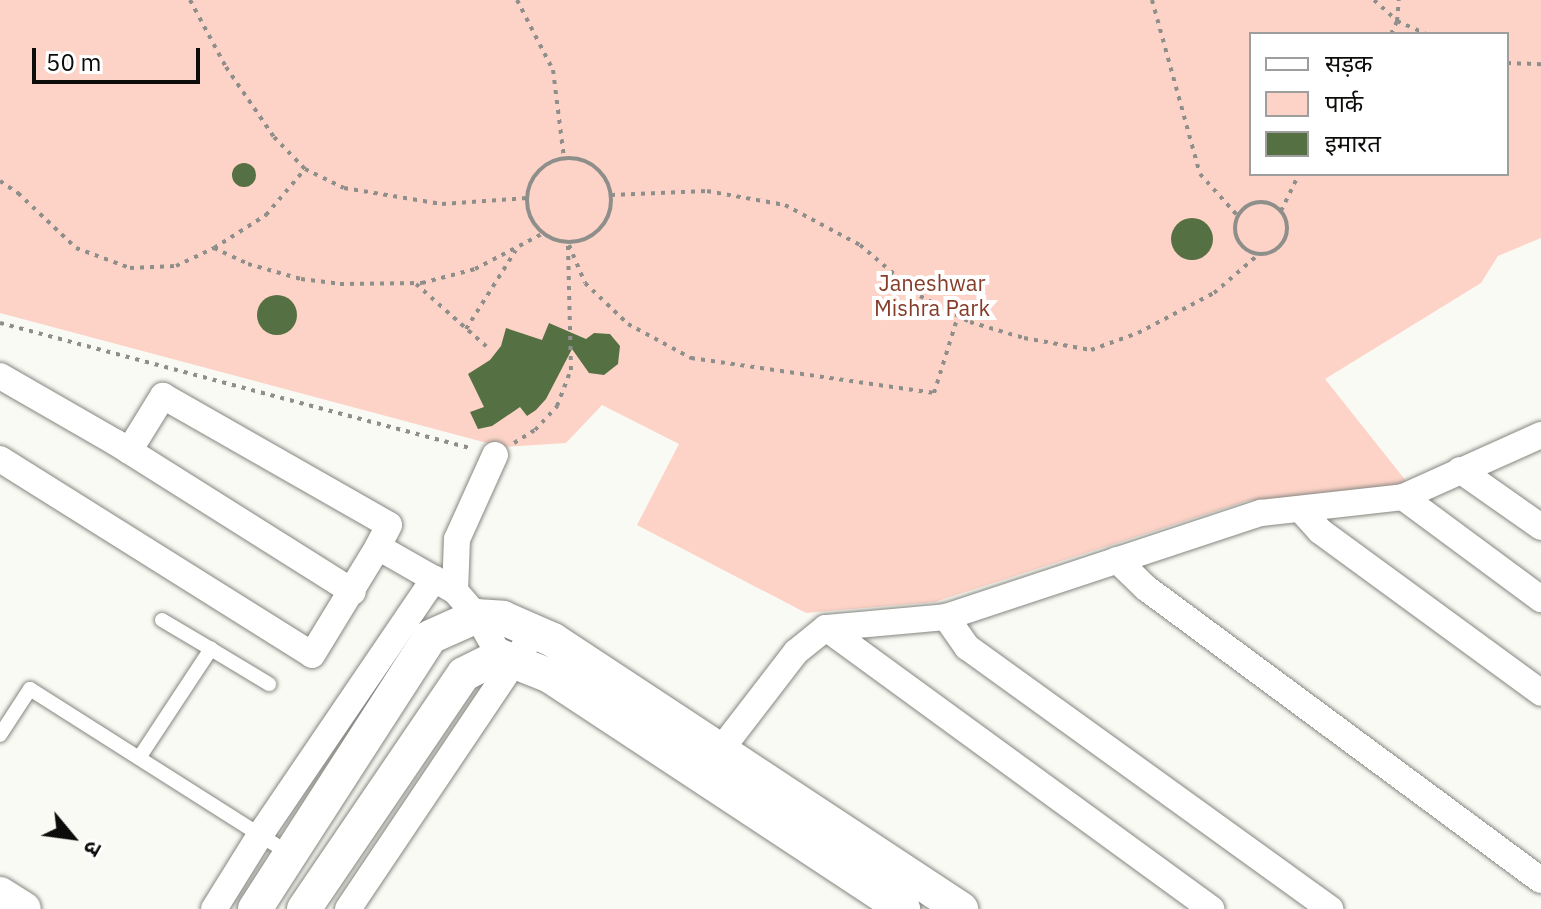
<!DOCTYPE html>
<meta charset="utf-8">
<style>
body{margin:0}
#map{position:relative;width:1541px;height:909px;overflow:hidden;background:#fafaf4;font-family:"IBM Plex Sans","Noto Sans Devanagari",sans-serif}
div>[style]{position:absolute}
.green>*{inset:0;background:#fdd3c7}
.building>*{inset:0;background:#557042}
.round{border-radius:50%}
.path>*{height:4px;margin-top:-2px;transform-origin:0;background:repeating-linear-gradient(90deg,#8e8e8a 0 4px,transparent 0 10px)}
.path>.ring{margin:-2px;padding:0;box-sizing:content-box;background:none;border:4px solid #8e8e8a;border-radius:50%}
.roads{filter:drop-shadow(0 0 2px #868681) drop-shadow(0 0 2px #868681)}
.service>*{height:14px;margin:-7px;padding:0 7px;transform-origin:7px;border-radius:7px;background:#fff}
.minor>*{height:26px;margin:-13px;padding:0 13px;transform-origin:13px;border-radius:13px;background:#fff}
.tertiary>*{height:34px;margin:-17px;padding:0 17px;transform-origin:17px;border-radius:17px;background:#fff}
span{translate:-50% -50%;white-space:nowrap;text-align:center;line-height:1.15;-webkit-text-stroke:8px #fff;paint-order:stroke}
.park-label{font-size:22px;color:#853c29}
.legend{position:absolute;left:1249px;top:32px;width:260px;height:144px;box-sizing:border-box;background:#fff;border:2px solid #9e9e9d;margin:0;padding:10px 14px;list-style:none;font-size:24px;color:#0c0c0a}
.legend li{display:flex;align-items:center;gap:16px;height:40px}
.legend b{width:40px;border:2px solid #9e9e9d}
.north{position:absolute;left:32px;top:797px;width:80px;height:80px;-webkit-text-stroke:6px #fff;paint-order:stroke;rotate:119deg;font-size:22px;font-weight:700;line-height:32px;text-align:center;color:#0c0c0a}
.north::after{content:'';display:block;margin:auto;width:28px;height:36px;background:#0c0c0a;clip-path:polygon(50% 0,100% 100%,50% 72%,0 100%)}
.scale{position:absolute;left:32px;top:48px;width:168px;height:36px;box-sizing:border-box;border:4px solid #0c0c0a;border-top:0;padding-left:10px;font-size:24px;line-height:28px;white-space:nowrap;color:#0c0c0a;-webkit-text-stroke:6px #fff;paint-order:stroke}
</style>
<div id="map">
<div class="green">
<div style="clip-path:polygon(evenodd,0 0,1541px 0,1541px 238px,1498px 256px,1481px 283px,1325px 379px,1410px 486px,1247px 501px,935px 602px,806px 613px,637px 525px,679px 444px,602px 405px,566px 443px,502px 447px,0 313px,0 0,1251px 34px,1507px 34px,1507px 174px,1251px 174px,1251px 34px)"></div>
</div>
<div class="building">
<div class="round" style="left:232px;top:163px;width:24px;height:24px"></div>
<div class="round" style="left:1171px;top:218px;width:42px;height:42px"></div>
<div class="round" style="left:257px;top:295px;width:40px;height:40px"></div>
<div style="clip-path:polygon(549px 323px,586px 339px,594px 333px,610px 334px,620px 346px,618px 364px,604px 375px,589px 373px,572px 349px,546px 399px,536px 410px,527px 416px,520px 407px,492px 426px,478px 429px,470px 412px,484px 407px,468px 374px,490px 360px,501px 346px,506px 328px,542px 340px)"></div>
</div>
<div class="path">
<div style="left:190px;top:0;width:76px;rotate:61.8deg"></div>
<div style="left:226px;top:67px;width:85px;rotate:55.6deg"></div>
<div style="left:274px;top:137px;width:45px;rotate:45.9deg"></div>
<div style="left:305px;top:169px;width:43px;rotate:26deg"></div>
<div style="left:344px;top:188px;width:99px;rotate:9.3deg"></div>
<div style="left:442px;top:204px;width:85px;rotate:-4deg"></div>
<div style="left:517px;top:0;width:79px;rotate:62.8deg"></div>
<div style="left:553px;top:70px;width:89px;rotate:82.9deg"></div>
<div style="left:1152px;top:0;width:180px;rotate:74.6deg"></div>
<div style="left:1200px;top:174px;width:57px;rotate:47.9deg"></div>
<div style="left:1374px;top:0;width:31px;rotate:42deg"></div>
<div style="left:1397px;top:21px;width:32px;rotate:24deg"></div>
<div style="left:1391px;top:34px;width:14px;rotate:-65deg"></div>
<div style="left:1397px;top:21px;width:21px;rotate:-85deg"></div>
<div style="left:1507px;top:63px;width:34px;rotate:2deg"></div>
<div class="ring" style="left:527px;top:158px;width:80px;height:80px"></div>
<div style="left:0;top:181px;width:22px;rotate:34deg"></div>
<div style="left:18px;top:193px;width:80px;rotate:43.5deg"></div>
<div style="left:76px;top:248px;width:58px;rotate:20.3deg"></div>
<div style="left:130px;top:268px;width:46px;rotate:-2.5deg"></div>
<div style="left:176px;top:266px;width:42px;rotate:-25.3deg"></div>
<div style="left:214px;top:248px;width:62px;rotate:-32.4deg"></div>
<div style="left:266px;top:215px;width:60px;rotate:-49.7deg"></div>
<div style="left:611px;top:195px;width:96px;rotate:-2.4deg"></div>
<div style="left:707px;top:191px;width:79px;rotate:10.2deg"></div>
<div style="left:785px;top:205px;width:85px;rotate:28.1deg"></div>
<div style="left:860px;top:245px;width:79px;rotate:40.4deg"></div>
<div style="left:920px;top:296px;width:56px;rotate:27.5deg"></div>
<div style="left:970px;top:322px;width:56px;rotate:16.5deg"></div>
<div style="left:1024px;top:338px;width:68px;rotate:10.2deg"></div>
<div style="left:1091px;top:350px;width:50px;rotate:-19.9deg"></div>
<div style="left:1138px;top:333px;width:86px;rotate:-27.8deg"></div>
<div style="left:1214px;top:293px;width:60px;rotate:-40.9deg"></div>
<div class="ring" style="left:1235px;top:202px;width:48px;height:48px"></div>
<div style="left:1281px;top:211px;width:41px;rotate:-64.1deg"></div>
<div style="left:569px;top:245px;width:41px;rotate:67.2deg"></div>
<div style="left:585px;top:283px;width:59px;rotate:43.6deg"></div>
<div style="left:628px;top:324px;width:72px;rotate:28.4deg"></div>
<div style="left:691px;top:358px;width:246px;rotate:8.2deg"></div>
<div style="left:934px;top:393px;width:81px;rotate:-72.7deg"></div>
<div style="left:214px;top:248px;width:38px;rotate:25deg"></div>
<div style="left:248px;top:264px;width:55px;rotate:15.8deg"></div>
<div style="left:301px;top:279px;width:39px;rotate:7deg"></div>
<div style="left:340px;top:284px;width:82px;rotate:-0.7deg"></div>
<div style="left:422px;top:283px;width:55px;rotate:-14.8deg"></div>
<div style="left:475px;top:269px;width:76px;rotate:-27.6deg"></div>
<div style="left:416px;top:284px;width:95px;rotate:41.6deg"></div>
<div style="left:0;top:323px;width:489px;rotate:14.9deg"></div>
<div style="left:466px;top:329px;width:93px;rotate:-57.7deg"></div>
<div style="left:514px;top:443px;width:25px;rotate:-32deg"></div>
<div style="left:535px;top:430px;width:33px;rotate:-47deg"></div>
<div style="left:557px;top:406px;width:39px;rotate:-69deg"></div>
<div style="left:571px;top:370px;width:127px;rotate:-91.4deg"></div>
</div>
<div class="roads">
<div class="service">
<div style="left:211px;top:649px;width:68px;rotate:31.1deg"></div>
<div style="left:0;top:735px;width:55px;rotate:-56.9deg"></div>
<div style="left:30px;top:689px;width:308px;rotate:32.4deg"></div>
<div style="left:139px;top:758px;width:131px;rotate:-56.6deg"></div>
<div style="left:211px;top:649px;width:57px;rotate:-149.4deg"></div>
</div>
<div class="minor">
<div style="left:0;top:376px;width:133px;rotate:29.9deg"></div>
<div style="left:115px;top:442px;width:281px;rotate:32.2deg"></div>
<div style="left:129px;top:451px;width:65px;rotate:-58.3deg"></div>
<div style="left:163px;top:396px;width:260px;rotate:29.7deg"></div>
<div style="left:389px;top:525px;width:25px;rotate:117deg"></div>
<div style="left:495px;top:455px;width:92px;rotate:114.3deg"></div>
<div style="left:457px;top:539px;width:52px;rotate:92.2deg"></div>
<div style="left:455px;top:591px;width:33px;rotate:49deg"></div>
<div style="left:477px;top:616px;width:46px;rotate:60.1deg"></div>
<div style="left:0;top:459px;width:368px;rotate:32.1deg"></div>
<div style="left:312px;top:655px;width:127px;rotate:-58.6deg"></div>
<div style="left:378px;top:547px;width:89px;rotate:29.7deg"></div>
<div style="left:1460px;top:470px;width:99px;rotate:35.1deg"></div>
<div style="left:1403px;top:497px;width:172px;rotate:36.5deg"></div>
<div style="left:1302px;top:511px;width:27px;rotate:48deg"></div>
<div style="left:1320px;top:531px;width:274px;rotate:36.2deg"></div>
<div style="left:1117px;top:560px;width:40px;rotate:44deg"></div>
<div style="left:1146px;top:588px;width:491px;rotate:36.5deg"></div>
<div style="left:946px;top:617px;width:37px;rotate:55deg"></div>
<div style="left:967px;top:647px;width:448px;rotate:35.8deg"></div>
<div style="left:826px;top:628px;width:477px;rotate:36.1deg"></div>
<div style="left:719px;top:752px;width:126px;rotate:-52.4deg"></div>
<div style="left:796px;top:652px;width:38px;rotate:-39deg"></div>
<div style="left:826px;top:628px;width:121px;rotate:-5.2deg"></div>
<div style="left:946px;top:617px;width:332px;rotate:-18.3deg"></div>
<div style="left:1261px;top:513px;width:143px;rotate:-6.4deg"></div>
<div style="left:1403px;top:497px;width:151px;rotate:-24.2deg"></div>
<div style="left:214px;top:909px;width:87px;rotate:-58.1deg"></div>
<div style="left:260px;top:835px;width:310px;rotate:-55.8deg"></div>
<div style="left:348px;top:909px;width:334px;rotate:-56.1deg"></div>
</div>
<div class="tertiary">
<div style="left:0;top:894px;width:28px;rotate:32deg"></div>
<div style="left:255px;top:909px;width:323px;rotate:-57.2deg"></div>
<div style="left:430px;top:637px;width:51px;rotate:-24.1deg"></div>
<div style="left:477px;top:616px;width:26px;rotate:4deg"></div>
<div style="left:503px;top:618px;width:55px;rotate:23.7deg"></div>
<div style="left:553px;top:640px;width:489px;rotate:33.4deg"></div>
<div style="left:304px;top:909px;width:284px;rotate:-55.8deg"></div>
<div style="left:464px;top:674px;width:40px;rotate:-26.6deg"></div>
<div style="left:500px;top:656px;width:54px;rotate:21.8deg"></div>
<div style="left:550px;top:676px;width:423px;rotate:33.4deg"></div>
</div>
</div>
<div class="park-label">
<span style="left:932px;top:295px">Janeshwar<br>Mishra Park</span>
</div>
<ul class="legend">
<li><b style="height:10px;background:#fff"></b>सड़क</li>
<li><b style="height:22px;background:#fdd3c7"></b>पार्क</li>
<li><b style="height:22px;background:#557042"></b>इमारत</li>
</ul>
<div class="north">उ</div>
<div class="scale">50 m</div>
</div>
